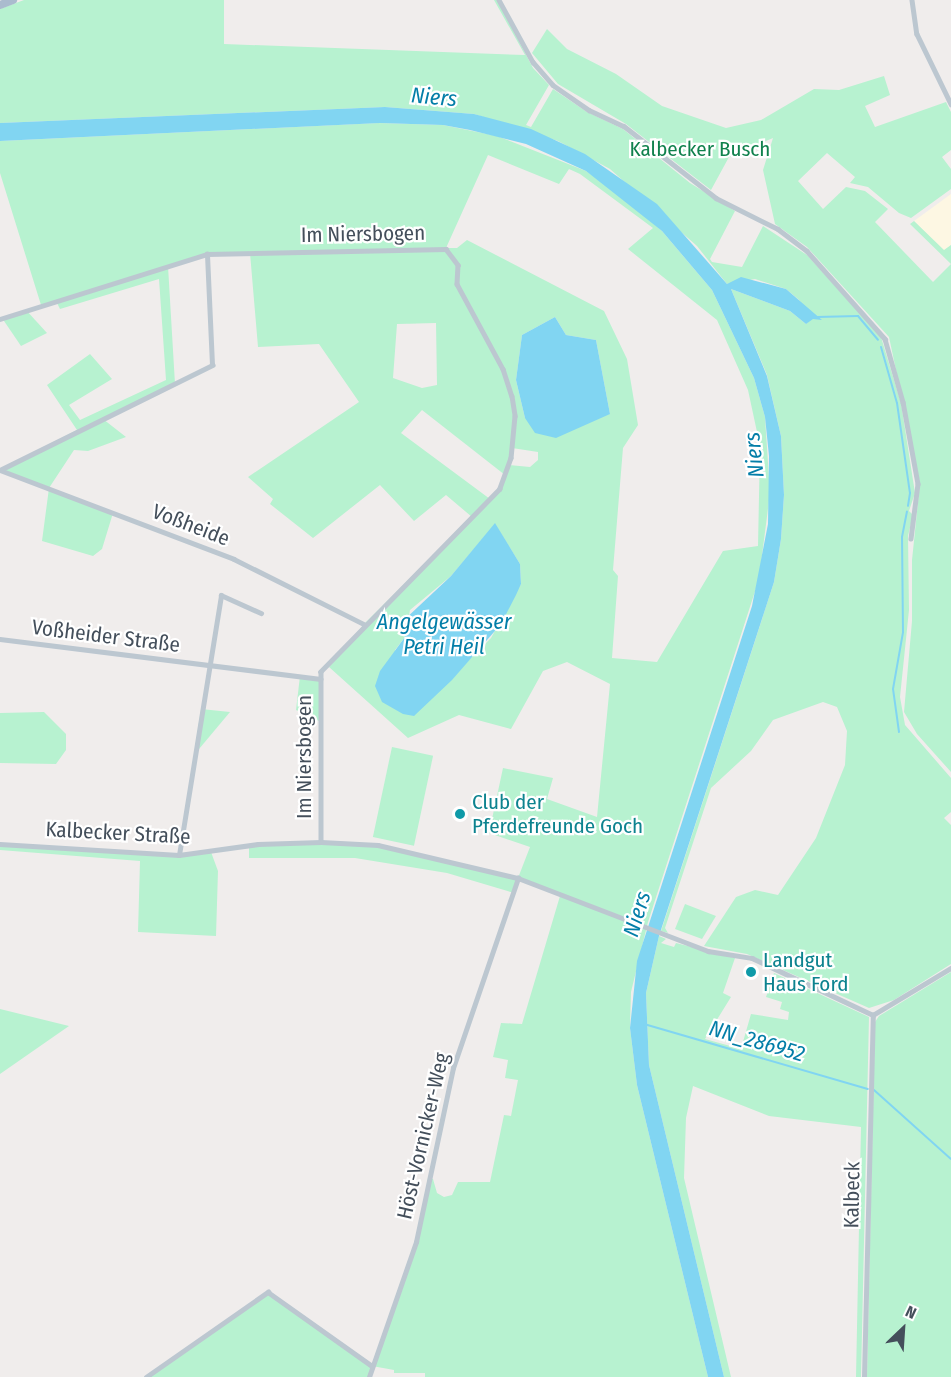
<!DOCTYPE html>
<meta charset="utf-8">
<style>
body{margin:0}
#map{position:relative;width:951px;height:1377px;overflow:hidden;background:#f0edec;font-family:"Fira Sans Condensed",sans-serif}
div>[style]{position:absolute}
.commercial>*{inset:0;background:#fdf7e3}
.green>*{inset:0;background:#b7f2d0;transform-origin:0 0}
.water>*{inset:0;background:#81d5f2}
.stream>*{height:2px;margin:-1px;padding:0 1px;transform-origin:1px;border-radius:1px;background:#81d5f2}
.minor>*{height:4.5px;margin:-2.25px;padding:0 2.25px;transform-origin:2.25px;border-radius:2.25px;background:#bcc7d0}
.primary>*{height:8px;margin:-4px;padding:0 4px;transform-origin:4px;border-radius:4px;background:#aabbce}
.dots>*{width:16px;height:16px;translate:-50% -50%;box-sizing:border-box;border:3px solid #fff;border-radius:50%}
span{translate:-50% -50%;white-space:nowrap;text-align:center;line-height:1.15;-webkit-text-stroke:4.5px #fff;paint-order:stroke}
.park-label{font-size:21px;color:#10814d}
.street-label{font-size:21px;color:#444f5b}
.culture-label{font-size:21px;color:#0d838f}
.left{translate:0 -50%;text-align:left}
.water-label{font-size:22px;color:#037ea8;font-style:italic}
.north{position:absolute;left:873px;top:1299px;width:60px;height:60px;-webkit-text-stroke:4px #fff;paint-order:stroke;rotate:25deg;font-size:16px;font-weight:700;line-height:24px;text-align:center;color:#444f5b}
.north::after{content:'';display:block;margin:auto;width:21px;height:27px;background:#444f5b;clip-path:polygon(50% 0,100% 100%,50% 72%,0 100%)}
</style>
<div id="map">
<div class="commercial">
<div style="clip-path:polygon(951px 194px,951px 245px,944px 251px,914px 221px)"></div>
</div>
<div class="green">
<div style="clip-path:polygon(24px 0,224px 0,224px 44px,525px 55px,494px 0,497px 0,533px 68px,549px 85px,526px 125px,531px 127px,553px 89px,587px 112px,623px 129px,690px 183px,735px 211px,710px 259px,712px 262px,742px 267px,763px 226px,807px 255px,881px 337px,901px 403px,915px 493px,909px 511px,913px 515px,908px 536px,909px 610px,900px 697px,905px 725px,951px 778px,951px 812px,944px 818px,951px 825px,951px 964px,894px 1000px,869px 1008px,747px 954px,704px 946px,736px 897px,755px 890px,778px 895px,816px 838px,845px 765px,847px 731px,837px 707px,823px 702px,773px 720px,751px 751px,711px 788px,665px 928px,668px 933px,661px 931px,774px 582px,781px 539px,784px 495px,781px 436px,767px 375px,731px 289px,790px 311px,806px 324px,813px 316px,798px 299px,786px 289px,755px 279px,727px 284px,697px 246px,610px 169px,558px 141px,474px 114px,385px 107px,0 123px,0 9px)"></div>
<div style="clip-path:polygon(547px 29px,567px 49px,616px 74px,662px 106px,726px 128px,761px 120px,814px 89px,839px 90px,884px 76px,890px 95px,865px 106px,875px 127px,946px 102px,951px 112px,951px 150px,942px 157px,951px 169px,951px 189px,911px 218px,899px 213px,868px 187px,850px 183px,855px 177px,827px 153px,798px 181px,823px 209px,846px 187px,865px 191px,888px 209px,875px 222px,933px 282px,951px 264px,951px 772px,917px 734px,904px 712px,912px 621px,912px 560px,920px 483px,889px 337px,807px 247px,775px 224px,763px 170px,773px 138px,729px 157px,711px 190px,626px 124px,558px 84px,532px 53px)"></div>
<div style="clip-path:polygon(evenodd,379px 123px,443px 125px,497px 136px,586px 171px,618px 193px,662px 231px,712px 290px,754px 378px,765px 417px,770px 493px,759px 579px,648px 922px,631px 992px,630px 1028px,637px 1085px,708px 1377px,425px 1377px,425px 1373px,394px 1373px,394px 1370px,372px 1366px,369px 1377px,146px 1377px,268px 1292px,372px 1366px,416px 1242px,428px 1178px,433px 1179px,437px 1193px,444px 1197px,452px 1195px,458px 1182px,490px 1182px,504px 1115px,511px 1116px,518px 1080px,505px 1078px,508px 1060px,493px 1057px,501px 1023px,522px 1024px,560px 896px,519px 879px,514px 893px,447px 873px,355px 858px,249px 858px,249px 845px,362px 843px,518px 878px,530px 847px,489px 833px,503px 768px,553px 778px,547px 799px,597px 817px,610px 684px,567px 662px,543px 671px,511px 729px,459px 715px,408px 738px,329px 667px,364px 624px,472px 517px,446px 495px,414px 521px,380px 485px,313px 538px,270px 504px,273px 499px,248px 477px,359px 402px,319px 344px,258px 347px,250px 253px,207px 254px,168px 266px,175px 384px,103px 419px,126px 437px,88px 451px,74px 450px,49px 488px,113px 513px,102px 549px,93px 556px,42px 541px,49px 488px,0 470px,77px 430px,47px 385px,90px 354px,112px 379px,69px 405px,80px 420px,166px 380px,159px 279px,60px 309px,56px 301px,41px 305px,0 173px,0 141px,379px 123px,488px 155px,559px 184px,569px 169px,580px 174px,653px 228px,628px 249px,717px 320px,748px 390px,760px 446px,758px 546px,723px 551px,657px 662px,612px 658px,618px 576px,613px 570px,623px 448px,638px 425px,627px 359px,604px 311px,467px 240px,457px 248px,446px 248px,488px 155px,379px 123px,555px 317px,566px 335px,596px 340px,610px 414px,525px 418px,516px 380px,522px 335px,555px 317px,379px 123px,436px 323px,437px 385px,422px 388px,393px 378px,397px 324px,436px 323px,379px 123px,422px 410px,505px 475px,500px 489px,490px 499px,401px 433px,422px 410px,379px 123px,512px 448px,538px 452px,538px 460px,530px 467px,509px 465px,512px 448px,379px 123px,495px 524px,520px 564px,521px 584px,491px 638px,413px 716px,395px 650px,405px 637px,410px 610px,451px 576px,495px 524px)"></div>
<div style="clip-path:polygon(914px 221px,944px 250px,951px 245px,951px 264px,910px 224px)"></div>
<div style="clip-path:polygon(26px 310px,47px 333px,21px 346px,2px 318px)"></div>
<div style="clip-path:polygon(300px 676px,321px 679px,319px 721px,296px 710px)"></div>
<div style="clip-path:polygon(201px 709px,230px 712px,194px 755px)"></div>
<div style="clip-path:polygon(44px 712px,66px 734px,66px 750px,56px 764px,0 763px,0 713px)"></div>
<div style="left:392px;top:747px;width:42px;height:92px;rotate:12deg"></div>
<div style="clip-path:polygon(0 844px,149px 854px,211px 852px,218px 871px,216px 936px,138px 932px,140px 861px,0 850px)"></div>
<div style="clip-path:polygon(685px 904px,716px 916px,702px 939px,675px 929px)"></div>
<div style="clip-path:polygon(659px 936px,666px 939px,661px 943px,674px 947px,676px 943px,735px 958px,723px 993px,731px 997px,705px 1039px,741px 1049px,751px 1014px,788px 1020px,789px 1012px,780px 1009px,782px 1002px,766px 997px,774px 973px,869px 1017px,861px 1377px,856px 1377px,861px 1127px,769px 1116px,693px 1086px,686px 1118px,684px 1178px,731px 1377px,724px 1377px,649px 1065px,646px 993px)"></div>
<div style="clip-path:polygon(951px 972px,951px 1377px,867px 1377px,875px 1022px,879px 1016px)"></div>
<div style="clip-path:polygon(0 1009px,69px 1026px,0 1074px)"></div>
</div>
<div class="water">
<div style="clip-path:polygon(385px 107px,474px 114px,531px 129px,585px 154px,657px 204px,727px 284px,741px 277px,786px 289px,822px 320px,813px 319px,806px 324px,790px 311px,731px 289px,767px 376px,781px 436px,784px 495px,781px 539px,774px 582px,659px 936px,646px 993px,649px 1065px,724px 1377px,708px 1377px,637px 1085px,630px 1028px,637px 961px,752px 606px,768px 524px,769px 456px,765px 417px,754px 378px,712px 290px,662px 231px,586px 171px,526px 144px,470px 130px,443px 125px,380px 123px,0 141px,0 123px)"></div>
<div style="clip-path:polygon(555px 317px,566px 335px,596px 340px,610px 414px,556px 438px,535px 433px,525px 418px,516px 380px,522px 335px)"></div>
<div style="clip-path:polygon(495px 523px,520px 564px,521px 584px,516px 595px,501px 624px,452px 680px,414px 716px,403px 714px,382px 702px,375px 686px,380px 671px,405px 637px,403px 621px,451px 576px)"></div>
</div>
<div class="stream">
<div style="left:817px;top:317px;width:41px;rotate:-1.4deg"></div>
<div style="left:858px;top:316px;width:31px;rotate:50deg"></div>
<div style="left:881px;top:347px;width:58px;rotate:74.1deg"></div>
<div style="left:897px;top:403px;width:91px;rotate:81.8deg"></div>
<div style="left:910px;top:493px;width:13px;rotate:99deg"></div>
<div style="left:899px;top:732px;width:43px;rotate:-97.9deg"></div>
<div style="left:893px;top:689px;width:58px;rotate:-80deg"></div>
<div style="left:903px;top:632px;width:95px;rotate:-90.6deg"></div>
<div style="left:902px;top:537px;width:26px;rotate:-79deg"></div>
<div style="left:644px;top:1024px;width:233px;rotate:16.2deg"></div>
<div style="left:874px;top:1090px;width:103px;rotate:41.9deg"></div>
</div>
<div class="minor">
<div style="left:499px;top:0;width:71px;rotate:61.3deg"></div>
<div style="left:533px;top:62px;width:30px;rotate:49deg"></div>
<div style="left:553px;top:85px;width:44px;rotate:34.8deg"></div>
<div style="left:589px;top:110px;width:38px;rotate:25deg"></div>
<div style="left:624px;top:126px;width:117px;rotate:38deg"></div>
<div style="left:716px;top:198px;width:69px;rotate:26.6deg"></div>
<div style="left:778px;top:229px;width:36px;rotate:37deg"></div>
<div style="left:807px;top:251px;width:118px;rotate:48.4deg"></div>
<div style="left:885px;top:339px;width:66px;rotate:74.1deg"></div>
<div style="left:903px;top:402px;width:83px;rotate:79.6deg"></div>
<div style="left:918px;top:484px;width:55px;rotate:97.3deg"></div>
<div style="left:912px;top:0;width:34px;rotate:82deg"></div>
<div style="left:917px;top:34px;width:78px;rotate:64.1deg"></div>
<div style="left:0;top:319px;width:217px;rotate:-17.4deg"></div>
<div style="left:207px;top:254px;width:239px;rotate:-1.2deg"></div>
<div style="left:446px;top:249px;width:20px;rotate:53deg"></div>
<div style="left:458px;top:265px;width:19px;rotate:93deg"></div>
<div style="left:457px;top:284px;width:97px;rotate:61.6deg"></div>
<div style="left:503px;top:369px;width:28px;rotate:72deg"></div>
<div style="left:512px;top:396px;width:20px;rotate:81deg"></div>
<div style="left:515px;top:416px;width:42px;rotate:95.4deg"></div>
<div style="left:511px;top:458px;width:33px;rotate:110deg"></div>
<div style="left:500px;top:489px;width:256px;rotate:134.4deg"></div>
<div style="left:321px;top:672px;width:170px;rotate:90deg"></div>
<div style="left:0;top:470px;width:250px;rotate:20.8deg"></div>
<div style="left:234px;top:559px;width:145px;rotate:26.6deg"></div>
<div style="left:0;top:470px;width:237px;rotate:-26.3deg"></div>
<div style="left:212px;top:365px;width:111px;rotate:-92.6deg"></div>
<div style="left:0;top:639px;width:323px;rotate:7.1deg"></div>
<div style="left:0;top:844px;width:179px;rotate:3.5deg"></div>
<div style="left:179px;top:855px;width:80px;rotate:-7.9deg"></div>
<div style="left:258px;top:844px;width:63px;rotate:-1.8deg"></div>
<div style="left:321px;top:842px;width:57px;rotate:3deg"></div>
<div style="left:378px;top:845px;width:144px;rotate:13.3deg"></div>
<div style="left:518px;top:878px;width:204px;rotate:21deg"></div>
<div style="left:708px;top:951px;width:45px;rotate:9deg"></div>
<div style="left:752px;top:958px;width:134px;rotate:25.2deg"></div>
<div style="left:179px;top:855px;width:263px;rotate:-80.8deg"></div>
<div style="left:221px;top:595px;width:44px;rotate:24.2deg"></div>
<div style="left:873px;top:1015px;width:91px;rotate:-31.1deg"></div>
<div style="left:146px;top:1377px;width:149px;rotate:-34.9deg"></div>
<div style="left:268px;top:1292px;width:128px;rotate:35.4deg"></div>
<div style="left:369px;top:1377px;width:143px;rotate:-70.8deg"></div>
<div style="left:416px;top:1242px;width:178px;rotate:-78deg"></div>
<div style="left:453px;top:1068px;width:201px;rotate:-71.1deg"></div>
<div style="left:864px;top:1377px;width:362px;rotate:-88.6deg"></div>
</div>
<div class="primary">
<div style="left:0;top:5px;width:14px;rotate:-21deg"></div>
</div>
<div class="dots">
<div style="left:460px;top:814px;background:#0f9aa8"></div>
<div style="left:751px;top:972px;background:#0f9aa8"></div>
</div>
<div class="park-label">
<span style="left:700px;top:149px">Kalbecker Busch</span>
</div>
<div class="street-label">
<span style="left:363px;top:234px;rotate:-1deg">Im Niersbogen</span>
<span style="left:191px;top:525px;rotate:21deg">Voßheide</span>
<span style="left:106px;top:636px;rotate:7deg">Voßheider Straße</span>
<span style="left:304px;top:757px;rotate:-90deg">Im Niersbogen</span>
<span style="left:118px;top:833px;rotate:3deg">Kalbecker Straße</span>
<span style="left:423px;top:1136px;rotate:-77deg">Höst-Vornicker-Weg</span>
<span style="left:852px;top:1195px;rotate:-89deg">Kalbeck</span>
</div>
<div class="culture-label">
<span class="left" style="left:472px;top:814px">Club der<br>Pferdefreunde Goch</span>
<span class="left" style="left:763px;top:972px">Landgut<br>Haus Ford</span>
</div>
<div class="water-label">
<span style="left:434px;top:97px;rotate:5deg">Niers</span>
<span style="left:754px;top:455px;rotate:-96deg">Niers</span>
<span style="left:444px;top:634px">Angelgewässer<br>Petri Heil</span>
<span style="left:637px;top:914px;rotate:-73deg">Niers</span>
<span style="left:757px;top:1041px;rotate:16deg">NN_286952</span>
</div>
<div class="north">N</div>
</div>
